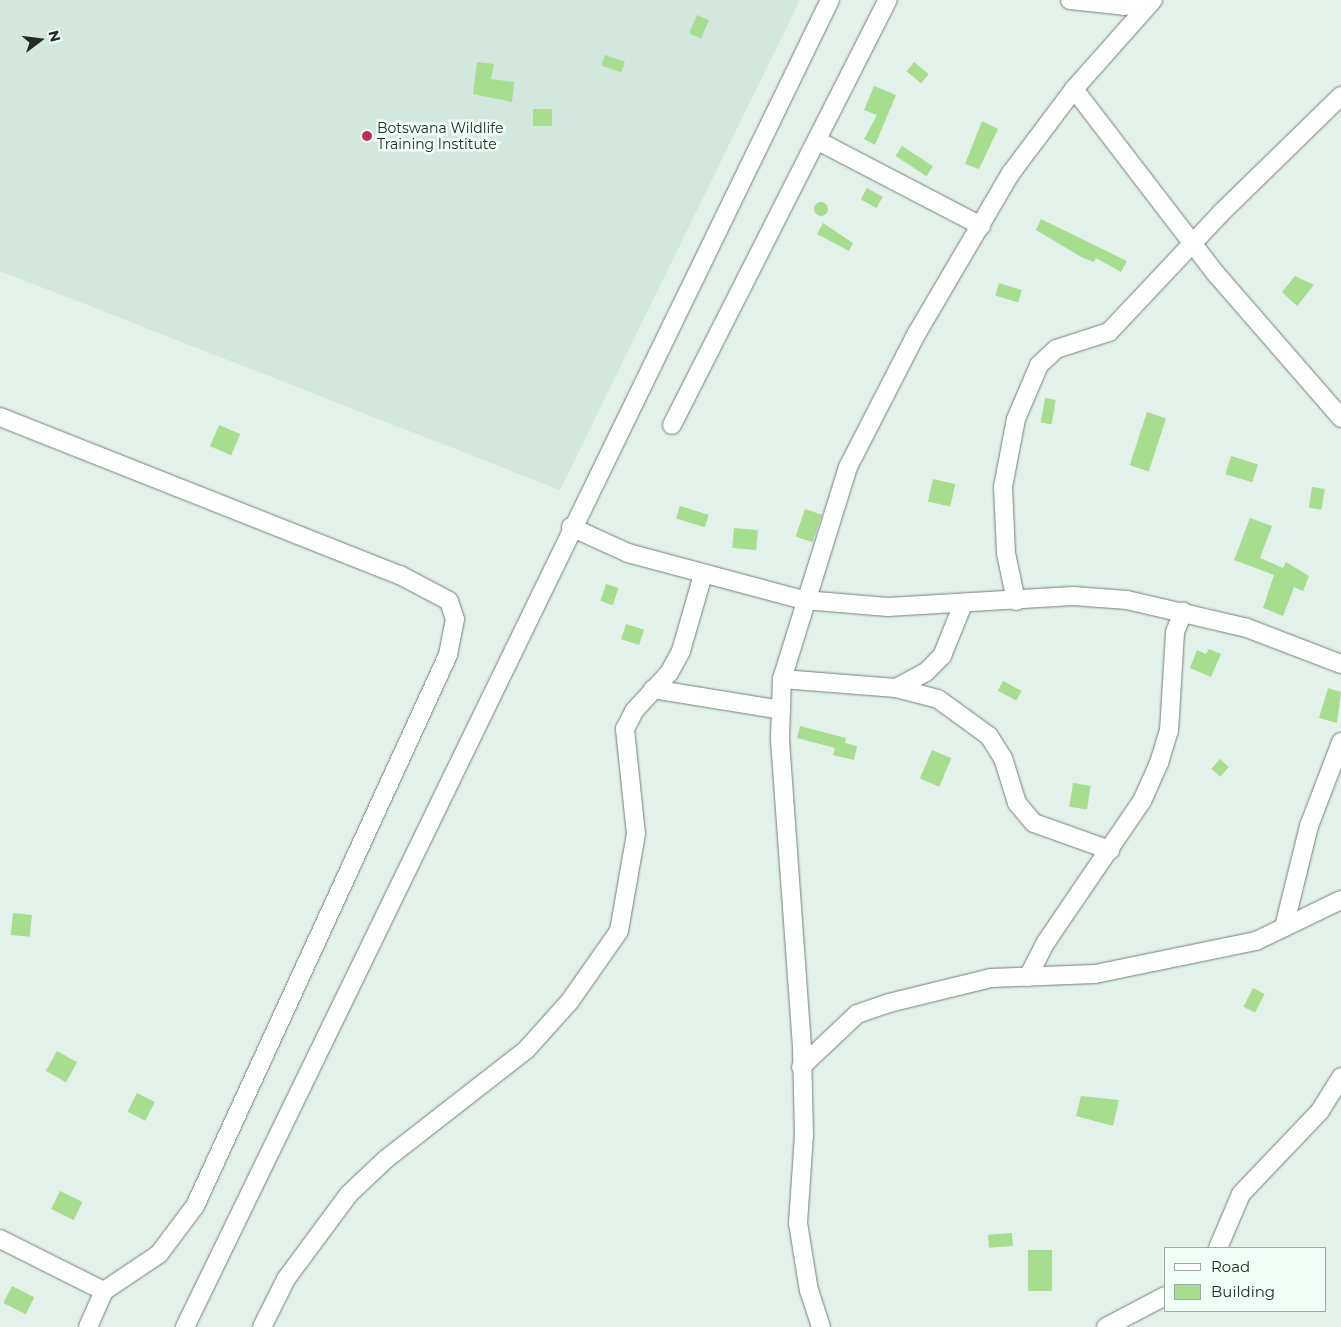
<!DOCTYPE html>
<style>
body{margin:0}
#map{position:relative;width:1341px;height:1327px;overflow:hidden;background:#e3f1eb;font-family:Montserrat,sans-serif}
div>[style]{position:absolute}
.built>*{inset:0;background:#d2e8de}
.building>*{inset:0;background:#a7dd8e;transform-origin:0 0}
.round{border-radius:50%}
.roads{filter:drop-shadow(0 0 1px #727f79) drop-shadow(0 0 1px #727f79)}
.street>*{height:18px;margin:-9px;padding:0 9px;transform-origin:9px;border-radius:9px;background:#fff}
.dots>*{width:14px;height:14px;translate:-50% -50%;box-sizing:border-box;border:2px solid #f0fef8;border-radius:50%}
span{translate:-50% -50%;white-space:nowrap;text-align:center;line-height:1.15;-webkit-text-stroke:5px #f0fef8;paint-order:stroke}
.poi-label{font-size:14px;color:#252a28}
.left{translate:0 -50%;text-align:left}
.legend{position:absolute;left:1164px;top:1247px;width:162px;height:65px;box-sizing:border-box;background:#f0fef8;border:1px solid #9fa9a5;margin:0;padding:6px 9px;list-style:none;font-size:15px;color:#252a28}
.legend li{display:flex;align-items:center;gap:10px;height:25px}
.legend b{width:25px;border:1px solid #9fa9a5}
.north{position:absolute;left:15px;top:15px;width:50px;height:50px;-webkit-text-stroke:4px #f0fef8;paint-order:stroke;rotate:75deg;font-size:14px;font-weight:700;line-height:20px;text-align:center;color:#252a28}
.north::after{content:'';display:block;margin:auto;width:18px;height:22px;background:#252a28;clip-path:polygon(50% 0,100% 100%,50% 72%,0 100%)}
</style>
<div id="map">
<div class="built">
<div style="clip-path:polygon(0 0,800px 0,560px 490px,0 271px)"></div>
</div>
<div class="building">
<div style="left:697px;top:15px;width:13px;height:20px;rotate:23deg"></div>
<div style="left:605px;top:55px;width:21px;height:11px;rotate:19deg"></div>
<div style="clip-path:polygon(477px 62px,494px 64px,491px 79px,514px 82px,512px 102px,473px 94px)"></div>
<div style="left:914px;top:62px;width:19px;height:12px;rotate:39deg"></div>
<div style="clip-path:polygon(874px 86px,896px 95px,875px 145px,864px 139px,877px 115px,864px 110px)"></div>
<div style="left:533px;top:109px;width:19px;height:17px"></div>
<div style="clip-path:polygon(982px 121px,998px 129px,979px 169px,965px 164px)"></div>
<div style="left:902px;top:146px;width:37px;height:12px;rotate:33deg"></div>
<div style="left:867px;top:188px;width:18px;height:13px;rotate:29deg"></div>
<div class="round" style="left:814px;top:202px;width:14px;height:14px"></div>
<div style="clip-path:polygon(1041px 219px,1127px 261px,1121px 272px,1096px 258px,1094px 262px,1083px 258px,1036px 230px)"></div>
<div style="clip-path:polygon(823px 223px,853px 243px,849px 251px,817px 234px)"></div>
<div style="clip-path:polygon(1295px 276px,1314px 285px,1297px 306px,1282px 292px)"></div>
<div style="left:999px;top:283px;width:24px;height:13px;rotate:17deg"></div>
<div style="left:1045px;top:398px;width:11px;height:25px;rotate:10deg"></div>
<div style="left:1147px;top:412px;width:20px;height:56px;rotate:18deg"></div>
<div style="left:219px;top:425px;width:23px;height:23px;rotate:23deg"></div>
<div style="left:1231px;top:456px;width:28px;height:19px;rotate:17deg"></div>
<div style="left:933px;top:479px;width:23px;height:23px;rotate:13deg"></div>
<div style="left:1312px;top:487px;width:13px;height:21px;rotate:9deg"></div>
<div style="left:680px;top:506px;width:30px;height:13px;rotate:17deg"></div>
<div style="left:805px;top:509px;width:18px;height:29px;rotate:19deg"></div>
<div style="clip-path:polygon(1250px 518px,1272px 526px,1260px 558px,1283px 568px,1286px 562px,1309px 576px,1303px 591px,1294px 587px,1283px 616px,1263px 608px,1274px 575px,1234px 560px)"></div>
<div style="left:734px;top:528px;width:24px;height:20px;rotate:5deg"></div>
<div style="left:606px;top:584px;width:13px;height:18px;rotate:18deg"></div>
<div style="left:626px;top:624px;width:19px;height:16px;rotate:18deg"></div>
<div style="clip-path:polygon(1209px 649px,1221px 654px,1211px 677px,1190px 668px,1197px 650px,1206px 654px)"></div>
<div style="left:1003px;top:681px;width:21px;height:11px;rotate:28deg"></div>
<div style="clip-path:polygon(1328px 688px,1341px 692px,1337px 723px,1319px 718px)"></div>
<div style="clip-path:polygon(800px 726px,846px 738px,845px 743px,857px 746px,854px 760px,833px 755px,835px 748px,797px 738px)"></div>
<div style="left:932px;top:750px;width:21px;height:31px;rotate:23deg"></div>
<div style="left:1220px;top:759px;width:12px;height:13px;rotate:42deg"></div>
<div style="left:1073px;top:783px;width:18px;height:24px;rotate:9deg"></div>
<div style="left:13px;top:913px;width:19px;height:22px;rotate:6deg"></div>
<div style="left:1253px;top:988px;width:13px;height:21px;rotate:27deg"></div>
<div style="left:57px;top:1051px;width:23px;height:23px;rotate:29deg"></div>
<div style="left:137px;top:1093px;width:20px;height:21px;rotate:27deg"></div>
<div style="clip-path:polygon(1081px 1096px,1119px 1100px,1113px 1126px,1076px 1116px)"></div>
<div style="left:60px;top:1191px;width:25px;height:20px;rotate:26deg"></div>
<div style="left:1012px;top:1233px;width:13px;height:24px;rotate:86deg"></div>
<div style="left:1028px;top:1250px;width:24px;height:41px"></div>
<div style="left:12px;top:1286px;width:25px;height:19px;rotate:27deg"></div>
</div>
<div class="roads">
<div class="street">
<div style="left:1070px;top:0;width:54px;rotate:6.3deg"></div>
<div style="left:1124px;top:6px;width:28px;rotate:-13deg"></div>
<div style="left:1074px;top:89px;width:233px;rotate:52.5deg"></div>
<div style="left:1216px;top:274px;width:191px;rotate:49deg"></div>
<div style="left:818px;top:141px;width:184px;rotate:27.5deg"></div>
<div style="left:0;top:417px;width:430px;rotate:21.6deg"></div>
<div style="left:400px;top:575px;width:55px;rotate:28deg"></div>
<div style="left:449px;top:601px;width:19px;rotate:72deg"></div>
<div style="left:455px;top:619px;width:37px;rotate:101deg"></div>
<div style="left:448px;top:655px;width:606px;rotate:114.66deg"></div>
<div style="left:195px;top:1206px;width:60px;rotate:126.9deg"></div>
<div style="left:159px;top:1254px;width:66px;rotate:146.1deg"></div>
<div style="left:104px;top:1291px;width:39px;rotate:114deg"></div>
<div style="left:672px;top:425px;width:477px;rotate:-63.1deg"></div>
<div style="left:571px;top:527px;width:63px;rotate:24.5deg"></div>
<div style="left:628px;top:553px;width:182px;rotate:15deg"></div>
<div style="left:804px;top:600px;width:84px;rotate:4.8deg"></div>
<div style="left:888px;top:607px;width:185px;rotate:-3.4deg"></div>
<div style="left:1073px;top:596px;width:54px;rotate:4.2deg"></div>
<div style="left:1127px;top:600px;width:123px;rotate:13.1deg"></div>
<div style="left:1247px;top:628px;width:101px;rotate:21deg"></div>
<div style="left:1016px;top:601px;width:49px;rotate:-101.8deg"></div>
<div style="left:1006px;top:553px;width:66px;rotate:-92.6deg"></div>
<div style="left:1003px;top:487px;width:69px;rotate:-79.2deg"></div>
<div style="left:1016px;top:419px;width:59px;rotate:-66.9deg"></div>
<div style="left:1039px;top:365px;width:23px;rotate:-43deg"></div>
<div style="left:1056px;top:349px;width:56px;rotate:-17.8deg"></div>
<div style="left:1109px;top:332px;width:163px;rotate:-46.7deg"></div>
<div style="left:1221px;top:213px;width:168px;rotate:-44.3deg"></div>
<div style="left:782px;top:679px;width:114px;rotate:4.5deg"></div>
<div style="left:896px;top:688px;width:43px;rotate:14.7deg"></div>
<div style="left:938px;top:699px;width:63px;rotate:36deg"></div>
<div style="left:989px;top:736px;width:26px;rotate:58deg"></div>
<div style="left:1003px;top:758px;width:47px;rotate:72.7deg"></div>
<div style="left:1017px;top:803px;width:26px;rotate:50deg"></div>
<div style="left:1034px;top:823px;width:81px;rotate:19.6deg"></div>
<div style="left:896px;top:688px;width:34px;rotate:-28deg"></div>
<div style="left:926px;top:672px;width:23px;rotate:-45deg"></div>
<div style="left:942px;top:656px;width:56px;rotate:-68deg"></div>
<div style="left:653px;top:689px;width:130px;rotate:9.3deg"></div>
<div style="left:1284px;top:927px;width:104px;rotate:-76.1deg"></div>
<div style="left:1309px;top:826px;width:90px;rotate:-69.1deg"></div>
<div style="left:1028px;top:977px;width:39px;rotate:-63deg"></div>
<div style="left:1046px;top:942px;width:171px;rotate:-55.8deg"></div>
<div style="left:1142px;top:801px;width:42px;rotate:-65.9deg"></div>
<div style="left:1159px;top:763px;width:34px;rotate:-73deg"></div>
<div style="left:1169px;top:731px;width:99px;rotate:-86.5deg"></div>
<div style="left:1175px;top:632px;width:22px;rotate:-68deg"></div>
<div style="left:801px;top:1067px;width:77px;rotate:-43.4deg"></div>
<div style="left:857px;top:1014px;width:34px;rotate:-19deg"></div>
<div style="left:889px;top:1003px;width:105px;rotate:-13.8deg"></div>
<div style="left:991px;top:978px;width:104px;rotate:-2.2deg"></div>
<div style="left:1095px;top:974px;width:164px;rotate:-11.6deg"></div>
<div style="left:1256px;top:941px;width:94px;rotate:-25.8deg"></div>
<div style="left:0;top:1239px;width:116px;rotate:26.6deg"></div>
<div style="left:1218px;top:1248px;width:59px;rotate:-66.9deg"></div>
<div style="left:1241px;top:1194px;width:115px;rotate:-46.4deg"></div>
<div style="left:1320px;top:1111px;width:40px;rotate:-58deg"></div>
<div style="left:185px;top:1327px;width:1475px;rotate:-64.08deg"></div>
<div style="left:262px;top:1327px;width:54px;rotate:-63.4deg"></div>
<div style="left:286px;top:1279px;width:106px;rotate:-53.5deg"></div>
<div style="left:349px;top:1194px;width:51px;rotate:-43.4deg"></div>
<div style="left:386px;top:1159px;width:177px;rotate:-37.9deg"></div>
<div style="left:526px;top:1050px;width:66px;rotate:-48.1deg"></div>
<div style="left:570px;top:1001px;width:85px;rotate:-55deg"></div>
<div style="left:619px;top:931px;width:98px;rotate:-80.1deg"></div>
<div style="left:636px;top:834px;width:106px;rotate:-96deg"></div>
<div style="left:625px;top:729px;width:20px;rotate:-63deg"></div>
<div style="left:634px;top:711px;width:52px;rotate:-47.4deg"></div>
<div style="left:669px;top:673px;width:25px;rotate:-61deg"></div>
<div style="left:681px;top:651px;width:79px;rotate:-73.9deg"></div>
<div style="left:821px;top:1327px;width:38px;rotate:-108deg"></div>
<div style="left:809px;top:1291px;width:69px;rotate:-99.2deg"></div>
<div style="left:798px;top:1223px;width:87px;rotate:-86.1deg"></div>
<div style="left:804px;top:1136px;width:89px;rotate:-91.3deg"></div>
<div style="left:802px;top:1047px;width:310px;rotate:-94.1deg"></div>
<div style="left:780px;top:738px;width:59px;rotate:-88.1deg"></div>
<div style="left:782px;top:679px;width:222px;rotate:-72.7deg"></div>
<div style="left:848px;top:467px;width:151px;rotate:-62.8deg"></div>
<div style="left:917px;top:333px;width:186px;rotate:-59.6deg"></div>
<div style="left:1011px;top:173px;width:105px;rotate:-53.1deg"></div>
<div style="left:1074px;top:89px;width:119px;rotate:-48.4deg"></div>
<div style="left:1106px;top:1327px;width:67px;rotate:-27.7deg"></div>
</div>
</div>
<div class="dots">
<div style="left:367px;top:136px;background:#bf2f54"></div>
</div>
<div class="poi-label">
<span class="left" style="left:377px;top:136px">Botswana Wildlife<br>Training Institute</span>
</div>
<ul class="legend">
<li><b style="height:6px;background:#fff"></b>Road</li>
<li><b style="height:14px;background:#a7dd8e"></b>Building</li>
</ul>
<div class="north">N</div>
</div>
